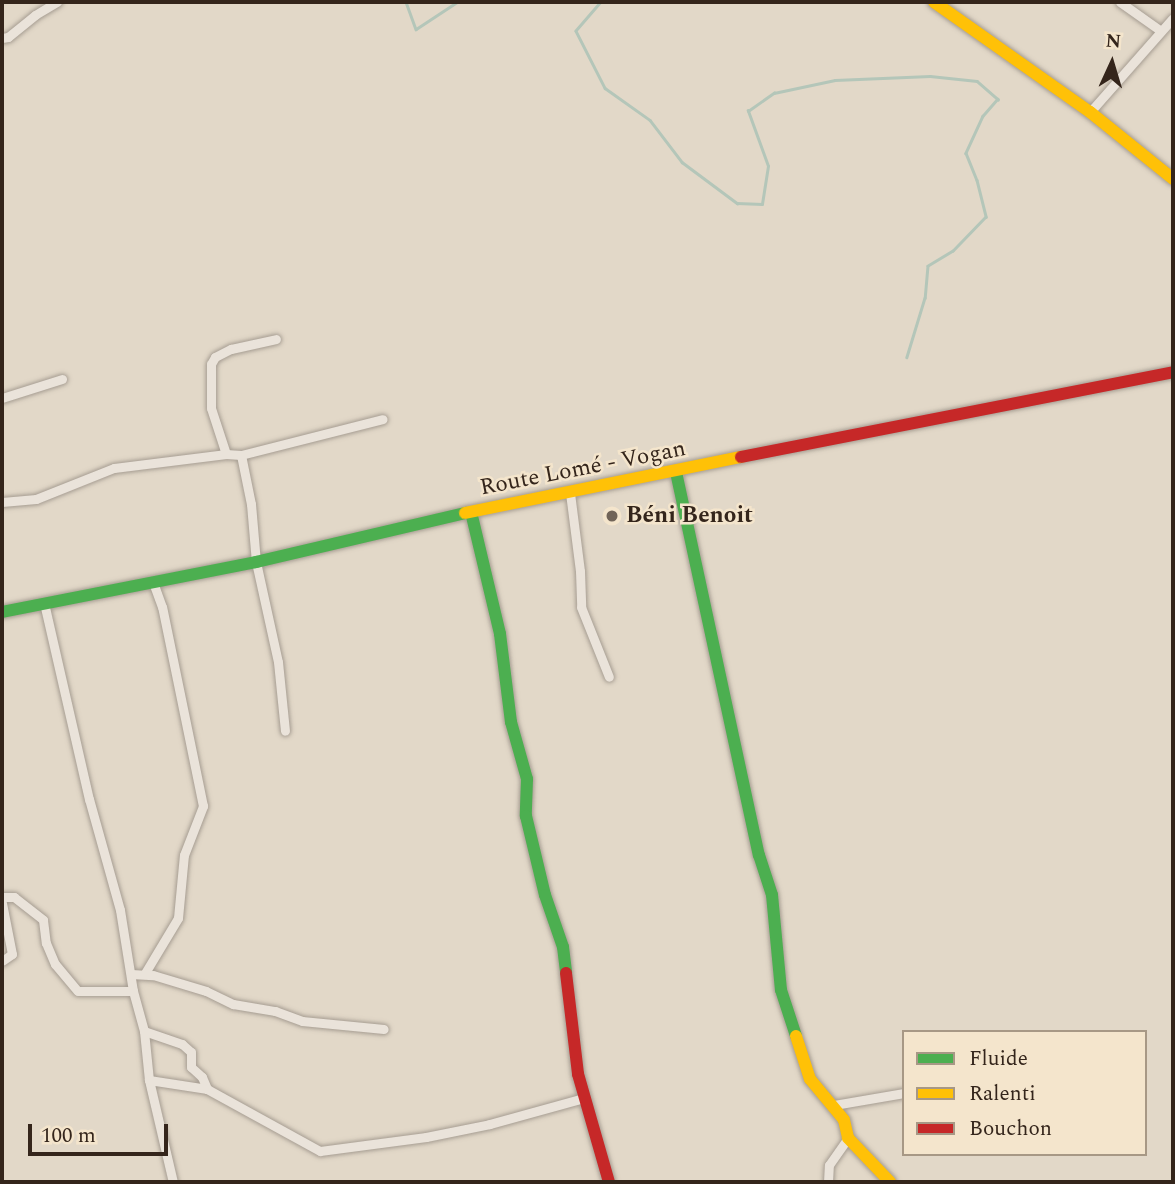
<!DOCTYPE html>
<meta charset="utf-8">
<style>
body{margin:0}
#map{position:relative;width:1175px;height:1184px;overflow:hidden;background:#e2d8c8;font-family:Spectral,serif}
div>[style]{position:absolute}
.stream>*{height:2.5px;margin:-1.25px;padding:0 1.25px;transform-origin:1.25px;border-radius:1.25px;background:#b4c6b9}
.roads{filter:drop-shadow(0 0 2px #a69d92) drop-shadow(0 0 2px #a69d92)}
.street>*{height:9px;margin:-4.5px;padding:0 4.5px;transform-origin:4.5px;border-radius:4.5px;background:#eae3da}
.fast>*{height:12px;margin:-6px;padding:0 6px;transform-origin:6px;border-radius:6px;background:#4caf50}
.slow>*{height:12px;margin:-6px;padding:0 6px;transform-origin:6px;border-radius:6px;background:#ffc107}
.jam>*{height:12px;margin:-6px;padding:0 6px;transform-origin:6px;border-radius:6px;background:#c62828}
.dots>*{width:19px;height:19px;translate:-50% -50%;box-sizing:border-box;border:4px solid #f4e5cc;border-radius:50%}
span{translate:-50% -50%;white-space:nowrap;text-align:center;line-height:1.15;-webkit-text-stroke:5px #f4e5cc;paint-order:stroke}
.street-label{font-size:23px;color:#34251b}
.poi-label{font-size:23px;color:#34251b;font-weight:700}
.left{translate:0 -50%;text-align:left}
.frame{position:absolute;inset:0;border:4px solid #34251b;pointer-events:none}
.legend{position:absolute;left:902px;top:1030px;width:245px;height:126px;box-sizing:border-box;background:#f4e5cc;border:2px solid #a79885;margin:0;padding:9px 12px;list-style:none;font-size:21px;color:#34251b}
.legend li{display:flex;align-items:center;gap:14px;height:35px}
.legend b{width:35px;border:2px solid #a79885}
.north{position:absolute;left:1077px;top:28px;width:70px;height:70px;-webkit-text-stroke:5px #f4e5cc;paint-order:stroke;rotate:4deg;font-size:19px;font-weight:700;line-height:28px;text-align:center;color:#34251b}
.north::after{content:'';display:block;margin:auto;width:24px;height:32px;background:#34251b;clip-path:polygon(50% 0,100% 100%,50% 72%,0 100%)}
.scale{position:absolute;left:28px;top:1124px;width:140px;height:32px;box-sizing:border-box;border:4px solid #34251b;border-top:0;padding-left:9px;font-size:21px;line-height:24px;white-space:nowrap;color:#34251b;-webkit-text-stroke:5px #f4e5cc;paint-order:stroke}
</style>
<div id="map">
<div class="stream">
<div style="left:406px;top:2px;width:29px;rotate:70deg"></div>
<div style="left:416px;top:29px;width:49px;rotate:-33.4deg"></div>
<div style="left:601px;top:2px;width:38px;rotate:131deg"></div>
<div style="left:576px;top:31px;width:64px;rotate:63deg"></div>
<div style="left:605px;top:88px;width:55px;rotate:35.4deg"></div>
<div style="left:650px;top:120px;width:53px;rotate:52.7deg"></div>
<div style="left:682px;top:162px;width:69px;rotate:36.7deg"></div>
<div style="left:737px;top:203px;width:25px;rotate:2deg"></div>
<div style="left:762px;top:204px;width:38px;rotate:-81deg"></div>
<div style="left:768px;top:166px;width:59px;rotate:-110deg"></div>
<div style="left:748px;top:111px;width:32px;rotate:-35deg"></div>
<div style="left:774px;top:93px;width:62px;rotate:-12deg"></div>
<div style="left:835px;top:80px;width:95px;rotate:-2.4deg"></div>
<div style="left:930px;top:76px;width:47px;rotate:6.1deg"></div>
<div style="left:977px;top:81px;width:28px;rotate:41deg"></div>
<div style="left:998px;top:99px;width:23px;rotate:131deg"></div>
<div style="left:983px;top:116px;width:41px;rotate:114.7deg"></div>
<div style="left:966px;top:153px;width:29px;rotate:68deg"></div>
<div style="left:977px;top:180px;width:38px;rotate:76deg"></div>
<div style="left:986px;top:217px;width:47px;rotate:134.1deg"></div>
<div style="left:953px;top:251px;width:29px;rotate:149deg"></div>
<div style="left:928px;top:266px;width:32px;rotate:95deg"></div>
<div style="left:925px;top:298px;width:62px;rotate:107deg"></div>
</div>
<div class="roads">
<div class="street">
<div style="left:1120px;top:2px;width:50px;rotate:35.3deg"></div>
<div style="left:2px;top:38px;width:6px;rotate:-9deg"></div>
<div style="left:8px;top:37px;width:35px;rotate:-39deg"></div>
<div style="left:35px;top:15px;width:26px;rotate:-31deg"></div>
<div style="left:1090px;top:112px;width:125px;rotate:-48.6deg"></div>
<div style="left:2px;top:398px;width:63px;rotate:-17.6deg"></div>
<div style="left:226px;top:454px;width:48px;rotate:-108.1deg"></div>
<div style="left:211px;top:408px;width:44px;rotate:-90deg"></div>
<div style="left:211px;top:364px;width:8px;rotate:-60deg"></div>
<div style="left:215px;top:357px;width:18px;rotate:-27deg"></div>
<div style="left:231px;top:349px;width:46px;rotate:-12.5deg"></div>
<div style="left:241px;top:455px;width:50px;rotate:78.5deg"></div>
<div style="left:251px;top:504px;width:58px;rotate:85.1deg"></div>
<div style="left:256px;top:562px;width:102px;rotate:77.6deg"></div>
<div style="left:278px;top:662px;width:69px;rotate:84.2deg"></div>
<div style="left:570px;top:493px;width:79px;rotate:82.7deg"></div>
<div style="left:580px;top:571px;width:36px;rotate:88deg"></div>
<div style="left:581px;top:607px;width:75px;rotate:68.2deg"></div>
<div style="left:2px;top:502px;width:34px;rotate:-5deg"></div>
<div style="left:36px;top:499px;width:84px;rotate:-21.7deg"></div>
<div style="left:114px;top:468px;width:113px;rotate:-7.1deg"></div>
<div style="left:226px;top:454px;width:15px;rotate:4deg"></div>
<div style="left:241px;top:455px;width:146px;rotate:-14.2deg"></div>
<div style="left:44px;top:603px;width:201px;rotate:77.1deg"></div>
<div style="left:89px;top:799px;width:115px;rotate:74.4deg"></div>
<div style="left:120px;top:910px;width:82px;rotate:80.9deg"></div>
<div style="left:133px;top:991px;width:41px;rotate:74.6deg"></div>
<div style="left:144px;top:1031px;width:49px;rotate:84.2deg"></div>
<div style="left:149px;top:1080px;width:105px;rotate:76.8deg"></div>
<div style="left:2px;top:897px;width:12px"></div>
<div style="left:14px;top:897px;width:37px;rotate:38deg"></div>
<div style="left:43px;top:920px;width:23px;rotate:83deg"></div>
<div style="left:46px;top:943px;width:23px;rotate:67deg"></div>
<div style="left:55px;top:964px;width:35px;rotate:50deg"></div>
<div style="left:78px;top:991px;width:55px"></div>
<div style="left:2px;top:903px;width:52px;rotate:78.9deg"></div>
<div style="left:12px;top:954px;width:12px;rotate:145deg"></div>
<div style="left:145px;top:973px;width:64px;rotate:-59deg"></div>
<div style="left:178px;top:918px;width:63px;rotate:-84.6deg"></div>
<div style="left:184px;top:855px;width:53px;rotate:-68.8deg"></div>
<div style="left:203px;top:806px;width:203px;rotate:-101.6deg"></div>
<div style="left:162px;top:607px;width:27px;rotate:-110deg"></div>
<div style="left:131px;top:974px;width:22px;rotate:3deg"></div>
<div style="left:153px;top:975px;width:55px;rotate:16.8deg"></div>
<div style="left:206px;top:991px;width:30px;rotate:26deg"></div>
<div style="left:233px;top:1004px;width:43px;rotate:9.5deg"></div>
<div style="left:275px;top:1011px;width:29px;rotate:20deg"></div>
<div style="left:302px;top:1021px;width:82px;rotate:5.6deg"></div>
<div style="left:144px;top:1031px;width:40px;rotate:18.9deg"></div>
<div style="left:182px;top:1044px;width:12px;rotate:42deg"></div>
<div style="left:191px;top:1052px;width:15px;rotate:90deg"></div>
<div style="left:191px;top:1067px;width:15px;rotate:42deg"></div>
<div style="left:202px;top:1077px;width:13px;rotate:67deg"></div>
<div style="left:149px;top:1080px;width:59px;rotate:8.8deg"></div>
<div style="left:207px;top:1089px;width:129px;rotate:28.8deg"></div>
<div style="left:320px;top:1151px;width:107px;rotate:-7.5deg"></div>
<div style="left:426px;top:1137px;width:65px;rotate:-11.5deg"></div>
<div style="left:490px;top:1124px;width:98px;rotate:-15.5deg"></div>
<div style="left:834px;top:1105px;width:71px;rotate:-9.7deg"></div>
<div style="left:828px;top:1182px;width:17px;rotate:-87deg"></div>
<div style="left:829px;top:1165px;width:33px;rotate:-55deg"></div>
</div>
<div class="fast">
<div style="left:676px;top:472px;width:392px;rotate:77.8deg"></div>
<div style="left:759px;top:855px;width:42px;rotate:72deg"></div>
<div style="left:772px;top:895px;width:95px;rotate:84.6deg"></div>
<div style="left:781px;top:990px;width:48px;rotate:71.9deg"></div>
<div style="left:471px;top:512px;width:125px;rotate:76.6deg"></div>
<div style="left:500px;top:634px;width:89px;rotate:82.9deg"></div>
<div style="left:511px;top:722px;width:59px;rotate:74.3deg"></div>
<div style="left:527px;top:779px;width:37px;rotate:92deg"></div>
<div style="left:526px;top:816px;width:81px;rotate:76.5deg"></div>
<div style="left:545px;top:895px;width:55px;rotate:70.9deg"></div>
<div style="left:563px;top:947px;width:26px;rotate:83deg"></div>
<div style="left:2px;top:612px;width:259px;rotate:-11.1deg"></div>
<div style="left:256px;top:562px;width:215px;rotate:-13.2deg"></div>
</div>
<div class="slow">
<div style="left:934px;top:2px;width:191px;rotate:35.2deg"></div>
<div style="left:1090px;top:112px;width:107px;rotate:38.9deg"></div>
<div style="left:465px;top:513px;width:282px;rotate:-11.5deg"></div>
<div style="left:796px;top:1036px;width:45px;rotate:72deg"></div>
<div style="left:810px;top:1079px;width:53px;rotate:50.3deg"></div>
<div style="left:844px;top:1120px;width:18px;rotate:77deg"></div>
<div style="left:848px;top:1138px;width:61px;rotate:46.3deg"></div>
</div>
<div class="jam">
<div style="left:741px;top:457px;width:440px;rotate:-11.1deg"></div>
<div style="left:566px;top:973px;width:102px;rotate:83.2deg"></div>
<div style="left:578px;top:1074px;width:112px;rotate:74deg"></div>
</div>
</div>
<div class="dots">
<div style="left:612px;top:516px;background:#716458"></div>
</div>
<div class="street-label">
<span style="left:583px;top:469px;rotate:-11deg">Route Lomé - Vogan</span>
</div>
<div class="poi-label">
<span class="left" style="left:626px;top:516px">Béni Benoit</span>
</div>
<div class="frame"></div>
<ul class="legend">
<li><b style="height:9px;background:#4caf50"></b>Fluide</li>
<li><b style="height:9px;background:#ffc107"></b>Ralenti</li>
<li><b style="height:9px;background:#c62828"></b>Bouchon</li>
</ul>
<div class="north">N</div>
<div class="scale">100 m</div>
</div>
